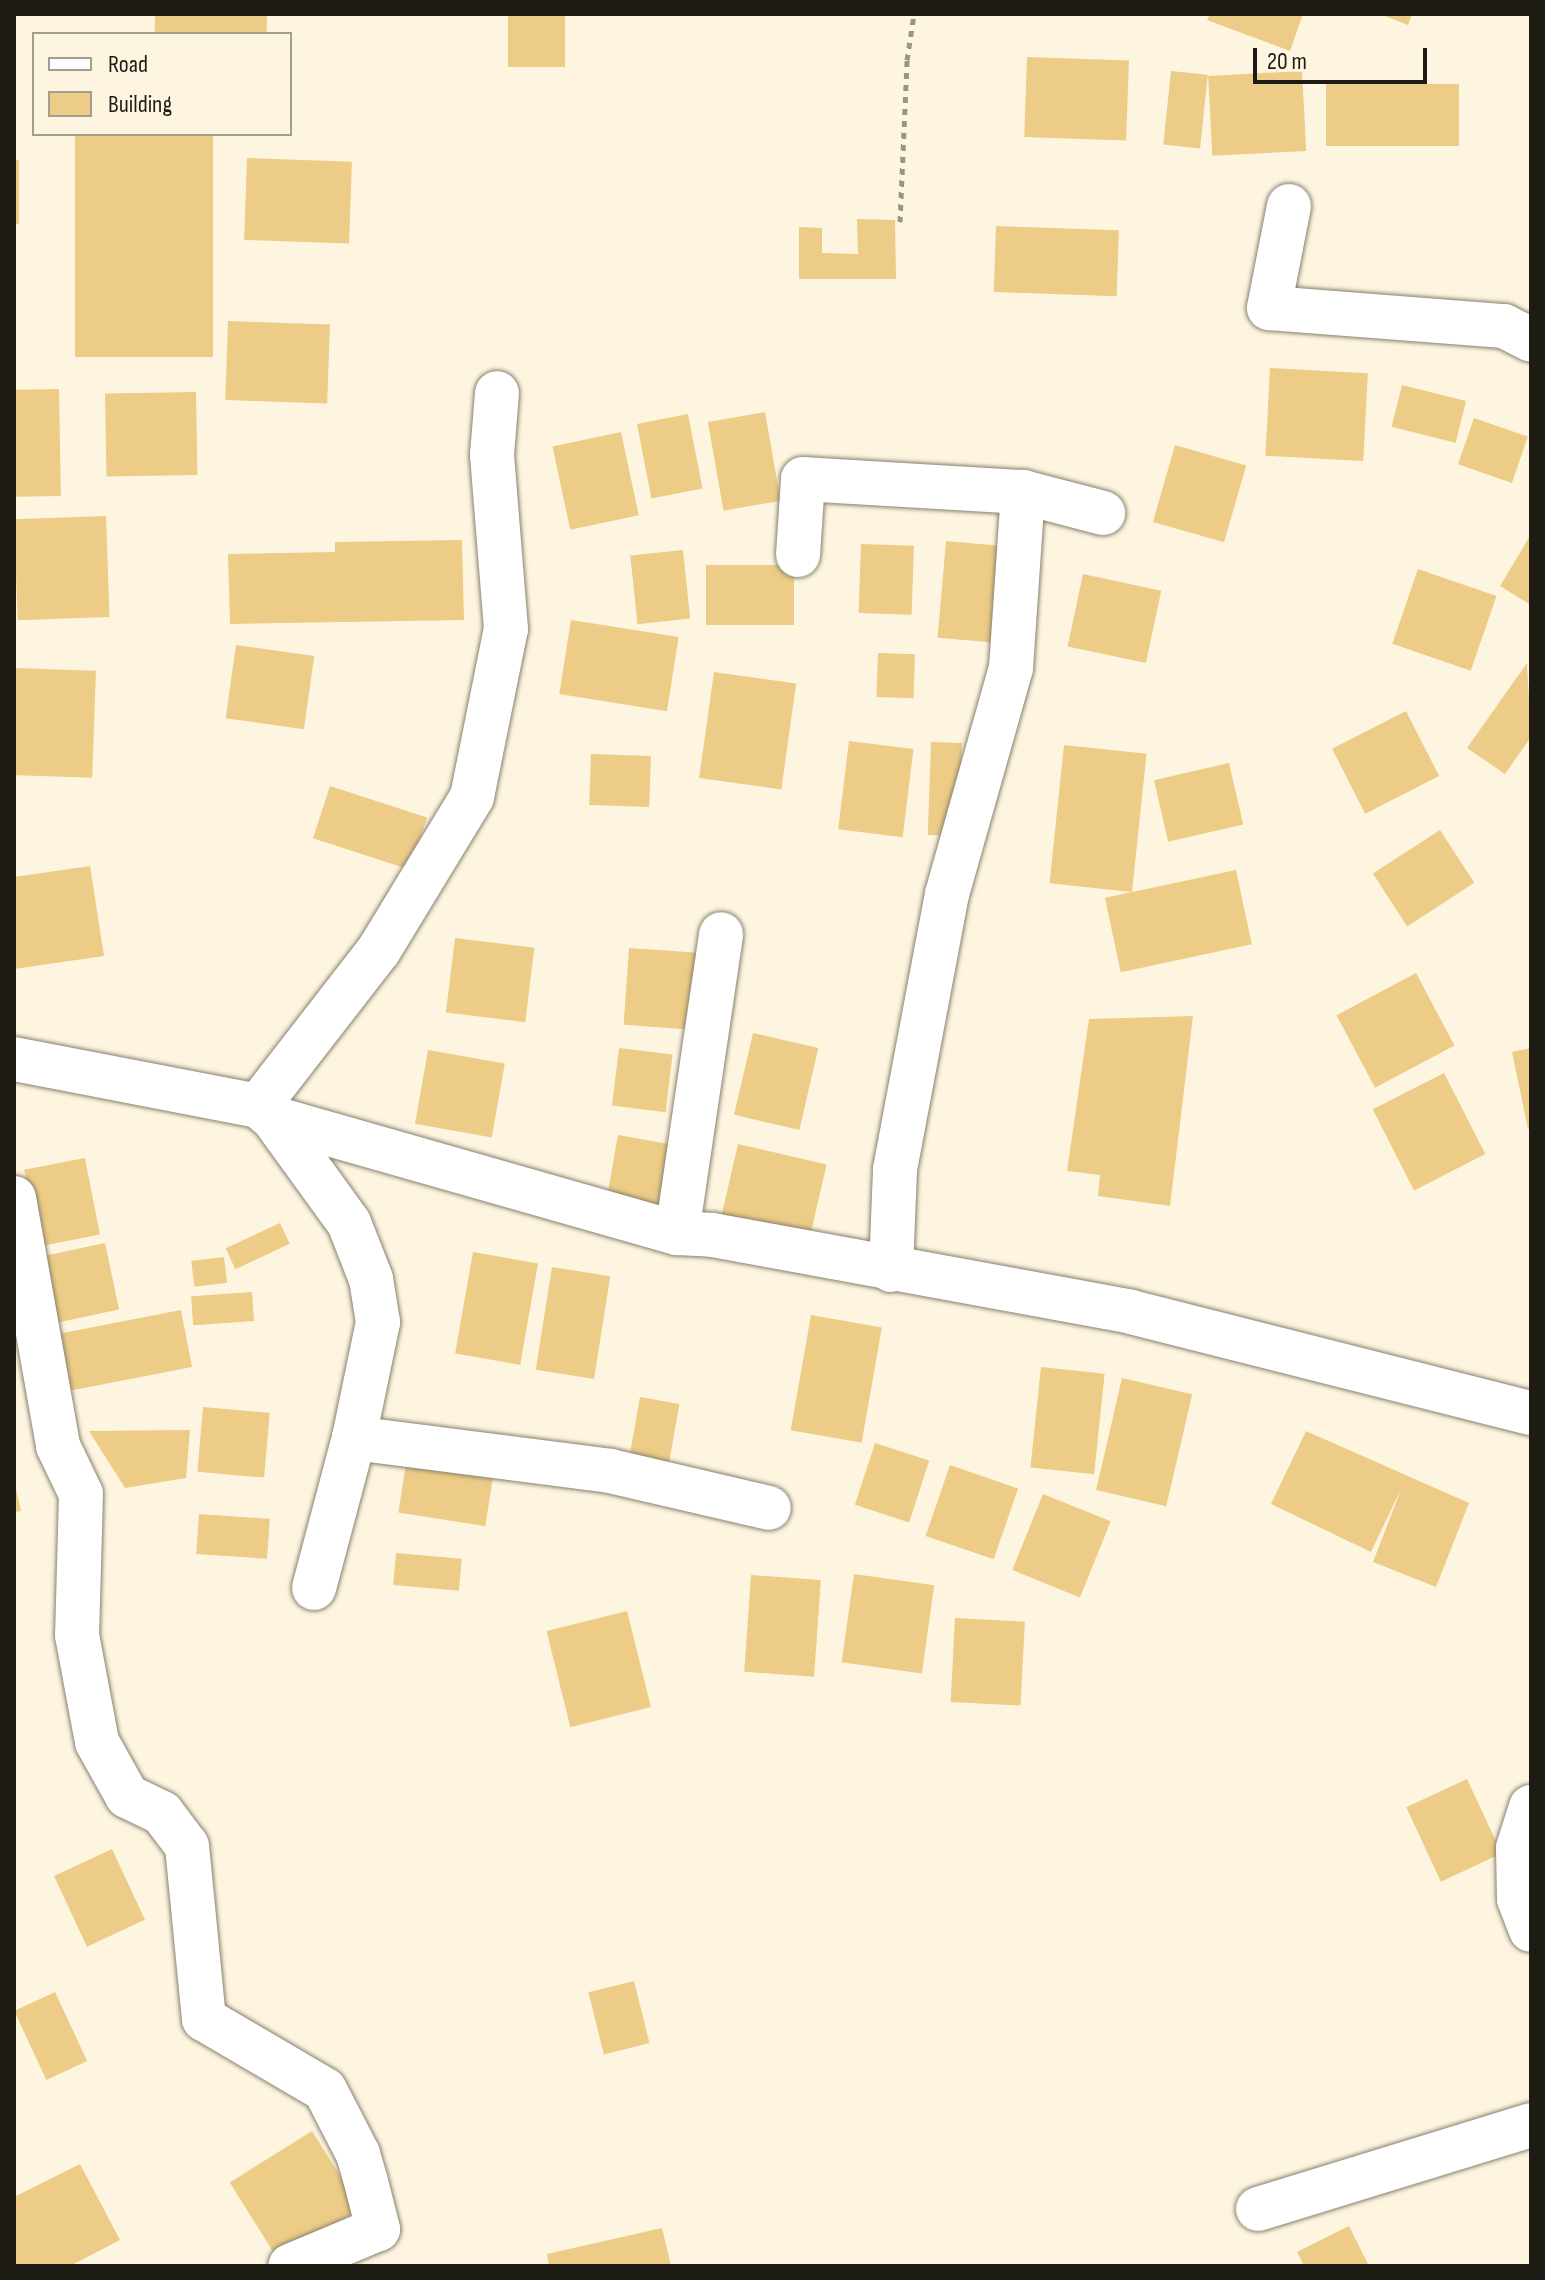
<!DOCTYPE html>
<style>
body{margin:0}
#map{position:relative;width:1545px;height:2280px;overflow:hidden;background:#fef5e1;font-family:"Sofia Sans Condensed",sans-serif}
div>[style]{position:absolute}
.building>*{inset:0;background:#eccc86;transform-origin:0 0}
.path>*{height:5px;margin-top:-2.5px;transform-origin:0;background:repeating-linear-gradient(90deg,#9b9486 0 6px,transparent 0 12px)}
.roads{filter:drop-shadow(0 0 2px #88806e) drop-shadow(0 0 2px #88806e)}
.minor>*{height:44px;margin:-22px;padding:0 22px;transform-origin:22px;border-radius:22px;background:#fff}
span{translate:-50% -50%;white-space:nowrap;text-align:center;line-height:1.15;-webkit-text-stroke:6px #fef5e1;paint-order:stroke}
.frame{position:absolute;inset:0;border:16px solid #1e1b14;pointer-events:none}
.legend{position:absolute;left:32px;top:32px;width:260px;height:104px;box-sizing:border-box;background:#fef5e1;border:2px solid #a49e8f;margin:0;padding:10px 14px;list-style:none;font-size:24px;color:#1e1b14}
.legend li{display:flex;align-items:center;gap:16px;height:40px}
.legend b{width:40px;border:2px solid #a49e8f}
.scale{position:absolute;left:1253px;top:48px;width:174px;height:36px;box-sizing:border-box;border:4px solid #1e1b14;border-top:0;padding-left:10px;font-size:24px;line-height:28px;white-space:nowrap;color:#1e1b14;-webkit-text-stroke:6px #fef5e1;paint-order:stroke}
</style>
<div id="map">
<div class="building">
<div style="left:155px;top:14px;width:112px;height:20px;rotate:1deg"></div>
<div style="left:508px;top:14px;width:57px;height:53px"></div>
<div style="clip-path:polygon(1210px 14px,1303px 14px,1290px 51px,1207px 20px)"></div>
<div style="clip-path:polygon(1380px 14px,1412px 14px,1408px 25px)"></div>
<div style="left:1027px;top:57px;width:102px;height:80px;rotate:2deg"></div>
<div style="left:1171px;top:71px;width:37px;height:74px;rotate:6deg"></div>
<div style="left:1302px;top:71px;width:80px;height:94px;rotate:87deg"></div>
<div style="left:1459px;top:84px;width:62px;height:133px;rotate:90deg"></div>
<div style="left:75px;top:134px;width:138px;height:223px"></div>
<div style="left:247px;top:158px;width:105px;height:82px;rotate:2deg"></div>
<div style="left:14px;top:160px;width:5px;height:64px"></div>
<div style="clip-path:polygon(857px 219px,895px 220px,896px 279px,799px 279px,799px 227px,822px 228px,822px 253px,858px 254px)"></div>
<div style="left:996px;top:226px;width:123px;height:66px;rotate:2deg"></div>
<div style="left:228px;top:321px;width:102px;height:79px;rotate:2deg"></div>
<div style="left:1270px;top:368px;width:98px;height:88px;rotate:3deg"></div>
<div style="left:1402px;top:385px;width:66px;height:43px;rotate:14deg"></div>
<div style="left:59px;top:389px;width:107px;height:45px;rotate:89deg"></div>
<div style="left:196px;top:392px;width:83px;height:91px;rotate:89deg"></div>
<div style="left:765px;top:412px;width:90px;height:58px;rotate:80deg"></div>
<div style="left:688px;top:414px;width:76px;height:52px;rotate:79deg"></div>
<div style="left:1474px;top:418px;width:57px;height:49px;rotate:19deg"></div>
<div style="left:621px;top:432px;width:85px;height:70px;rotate:78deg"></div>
<div style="left:1175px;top:445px;width:74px;height:80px;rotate:16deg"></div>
<div style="left:106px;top:516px;width:101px;height:92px;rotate:88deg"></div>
<div style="clip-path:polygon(1531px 534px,1531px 605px,1500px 586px)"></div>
<div style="clip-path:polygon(462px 540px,464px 620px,230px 624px,228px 554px,335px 552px,335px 542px)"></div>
<div style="left:946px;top:541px;width:59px;height:97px;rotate:5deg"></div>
<div style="left:861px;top:544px;width:53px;height:69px;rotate:2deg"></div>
<div style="left:683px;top:550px;width:69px;height:53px;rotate:84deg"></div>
<div style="left:706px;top:565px;width:88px;height:60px"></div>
<div style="left:1418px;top:569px;width:83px;height:79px;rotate:19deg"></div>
<div style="left:1083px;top:574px;width:80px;height:74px;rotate:12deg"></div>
<div style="left:571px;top:620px;width:109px;height:75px;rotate:9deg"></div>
<div style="left:236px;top:645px;width:79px;height:74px;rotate:8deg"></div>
<div style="left:878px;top:653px;width:37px;height:44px;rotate:2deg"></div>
<div style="clip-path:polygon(1527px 663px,1531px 737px,1505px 774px,1467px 748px)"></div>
<div style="left:14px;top:668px;width:82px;height:107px;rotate:2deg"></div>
<div style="left:714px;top:672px;width:83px;height:107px;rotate:8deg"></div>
<div style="left:1406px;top:711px;width:73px;height:83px;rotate:63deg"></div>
<div style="left:849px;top:741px;width:65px;height:89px;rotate:7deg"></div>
<div style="left:931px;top:742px;width:31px;height:93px;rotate:2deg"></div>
<div style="left:1064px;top:745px;width:83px;height:139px;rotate:6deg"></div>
<div style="left:591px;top:754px;width:60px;height:51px;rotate:2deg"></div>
<div style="left:1229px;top:763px;width:63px;height:77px;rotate:77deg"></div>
<div style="left:330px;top:786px;width:102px;height:55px;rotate:18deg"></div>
<div style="left:1440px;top:830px;width:63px;height:80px;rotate:57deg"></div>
<div style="clip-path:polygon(90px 866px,104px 956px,14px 969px,14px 877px)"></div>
<div style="left:1236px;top:870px;width:76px;height:134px;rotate:78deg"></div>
<div style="left:455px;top:938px;width:80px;height:75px;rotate:7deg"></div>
<div style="left:629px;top:948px;width:73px;height:77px;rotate:4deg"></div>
<div style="left:1416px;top:973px;width:82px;height:90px;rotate:62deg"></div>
<div style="clip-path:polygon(1193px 1016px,1170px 1206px,1098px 1196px,1100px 1175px,1067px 1171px,1089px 1019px)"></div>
<div style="left:753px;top:1033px;width:67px;height:84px;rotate:13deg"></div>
<div style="left:619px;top:1048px;width:54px;height:58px;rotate:7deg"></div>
<div style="clip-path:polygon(1531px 1048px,1531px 1128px,1528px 1129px,1512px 1052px)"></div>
<div style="left:428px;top:1050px;width:78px;height:75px;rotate:10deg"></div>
<div style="left:1444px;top:1073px;width:91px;height:80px;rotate:63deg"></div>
<div style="left:618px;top:1135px;width:56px;height:62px;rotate:10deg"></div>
<div style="left:738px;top:1144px;width:91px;height:73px;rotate:13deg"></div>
<div style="left:85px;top:1158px;width:78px;height:62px;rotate:79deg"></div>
<div style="left:280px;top:1223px;width:23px;height:60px;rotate:65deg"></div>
<div style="left:105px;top:1243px;width:68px;height:64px;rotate:78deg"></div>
<div style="left:473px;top:1252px;width:66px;height:103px;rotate:10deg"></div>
<div style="left:224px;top:1257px;width:26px;height:33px;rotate:83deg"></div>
<div style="left:552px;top:1267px;width:59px;height:104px;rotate:9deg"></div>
<div style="left:252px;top:1292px;width:29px;height:61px;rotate:86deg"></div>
<div style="left:181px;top:1310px;width:58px;height:123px;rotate:79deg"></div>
<div style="left:811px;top:1315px;width:72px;height:117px;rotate:10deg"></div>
<div style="left:1041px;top:1367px;width:64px;height:101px;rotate:6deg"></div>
<div style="left:1122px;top:1378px;width:72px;height:115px;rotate:13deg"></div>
<div style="left:640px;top:1397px;width:40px;height:67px;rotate:10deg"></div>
<div style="left:203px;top:1407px;width:67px;height:65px;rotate:5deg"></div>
<div style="clip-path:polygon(190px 1430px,186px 1478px,125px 1488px,89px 1431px)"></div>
<div style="clip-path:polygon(1306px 1431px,1469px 1503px,1436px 1587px,1373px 1562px,1402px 1487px,1371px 1552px,1271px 1504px)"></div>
<div style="left:875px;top:1443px;width:57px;height:65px;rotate:18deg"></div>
<div style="left:406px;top:1464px;width:88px;height:49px;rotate:9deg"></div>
<div style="left:950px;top:1465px;width:72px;height:75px;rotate:19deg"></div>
<div style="clip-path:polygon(14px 1480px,21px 1511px,14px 1512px)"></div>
<div style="left:1043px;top:1494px;width:73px;height:82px;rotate:22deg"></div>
<div style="left:199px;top:1514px;width:71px;height:40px;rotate:4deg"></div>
<div style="left:396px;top:1553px;width:66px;height:32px;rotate:5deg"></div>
<div style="left:854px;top:1574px;width:81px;height:89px;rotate:8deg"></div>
<div style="left:751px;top:1575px;width:70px;height:97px;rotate:4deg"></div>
<div style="left:627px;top:1611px;width:99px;height:83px;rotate:76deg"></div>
<div style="left:955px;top:1618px;width:70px;height:84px;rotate:3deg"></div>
<div style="left:1467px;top:1779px;width:82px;height:67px;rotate:65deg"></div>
<div style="left:112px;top:1849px;width:78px;height:64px;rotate:65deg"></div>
<div style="left:634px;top:1981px;width:64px;height:47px;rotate:76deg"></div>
<div style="left:55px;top:1992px;width:76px;height:45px;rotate:65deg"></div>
<div style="left:312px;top:2131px;width:91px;height:97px;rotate:58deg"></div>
<div style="clip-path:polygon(80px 2164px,120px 2240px,70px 2266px,15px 2266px,14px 2197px)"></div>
<div style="clip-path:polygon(1349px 2226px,1369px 2266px,1304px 2266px,1297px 2252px)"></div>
<div style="clip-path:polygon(662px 2228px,671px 2266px,549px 2266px,547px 2254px)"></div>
</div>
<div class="path">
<div style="left:900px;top:222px;width:162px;rotate:-87.5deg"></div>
<div style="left:907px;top:60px;width:47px;rotate:-81.3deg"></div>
</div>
<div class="roads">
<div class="minor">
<div style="left:1289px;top:206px;width:104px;rotate:101.1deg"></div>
<div style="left:1269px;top:308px;width:236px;rotate:4.4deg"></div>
<div style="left:1504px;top:326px;width:30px;rotate:27deg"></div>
<div style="left:1023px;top:492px;width:83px;rotate:14.7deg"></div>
<div style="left:798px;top:555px;width:76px;rotate:-86.2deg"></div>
<div style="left:803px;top:479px;width:220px;rotate:3.4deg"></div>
<div style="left:1023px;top:492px;width:176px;rotate:93.9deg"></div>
<div style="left:1011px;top:668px;width:235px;rotate:105.8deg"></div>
<div style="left:947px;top:894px;width:281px;rotate:100.7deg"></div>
<div style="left:895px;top:1170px;width:100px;rotate:92.3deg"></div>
<div style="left:14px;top:1059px;width:248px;rotate:10.9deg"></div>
<div style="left:258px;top:1106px;width:19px;rotate:39deg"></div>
<div style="left:273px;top:1118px;width:420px;rotate:15.9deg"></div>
<div style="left:677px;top:1233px;width:36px;rotate:3deg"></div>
<div style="left:713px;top:1235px;width:425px;rotate:10.4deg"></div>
<div style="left:1131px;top:1312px;width:413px;rotate:14.2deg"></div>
<div style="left:258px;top:1106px;width:197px;rotate:-52.2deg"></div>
<div style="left:379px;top:950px;width:179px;rotate:-58.7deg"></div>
<div style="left:472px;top:797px;width:171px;rotate:-78.6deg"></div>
<div style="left:506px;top:629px;width:175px;rotate:-94.6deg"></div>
<div style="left:492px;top:455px;width:62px;rotate:-85.4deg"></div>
<div style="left:273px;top:1118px;width:130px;rotate:54.1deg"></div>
<div style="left:349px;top:1223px;width:60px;rotate:68.6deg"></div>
<div style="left:371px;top:1279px;width:44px;rotate:80.8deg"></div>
<div style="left:378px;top:1322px;width:118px;rotate:101.7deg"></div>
<div style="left:354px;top:1438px;width:258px;rotate:7.3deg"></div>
<div style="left:610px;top:1471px;width:163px;rotate:13.1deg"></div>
<div style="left:14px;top:1198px;width:252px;rotate:79.9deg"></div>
<div style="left:58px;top:1446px;width:53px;rotate:64.4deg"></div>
<div style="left:81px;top:1494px;width:141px;rotate:91.6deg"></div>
<div style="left:77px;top:1635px;width:109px;rotate:79.4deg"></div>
<div style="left:97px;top:1742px;width:62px;rotate:60.9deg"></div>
<div style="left:127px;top:1796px;width:39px;rotate:26deg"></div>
<div style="left:162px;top:1813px;width:41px;rotate:52.9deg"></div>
<div style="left:187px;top:1846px;width:174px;rotate:84.4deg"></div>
<div style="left:204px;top:2019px;width:140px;rotate:30.4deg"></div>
<div style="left:325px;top:2090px;width:72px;rotate:62.7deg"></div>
<div style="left:358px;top:2154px;width:25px;rotate:74deg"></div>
<div style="left:365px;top:2178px;width:53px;rotate:75.7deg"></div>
<div style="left:378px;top:2229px;width:95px;rotate:157.2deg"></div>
<div style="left:677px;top:1233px;width:302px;rotate:-81.6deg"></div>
<div style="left:314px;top:1588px;width:155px;rotate:-75.1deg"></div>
<div style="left:1531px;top:1807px;width:43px;rotate:107.6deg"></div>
<div style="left:1518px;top:1848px;width:51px;rotate:88.9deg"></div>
<div style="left:1519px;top:1899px;width:33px;rotate:69deg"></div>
<div style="left:1258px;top:2209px;width:286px;rotate:-17.1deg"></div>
</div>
</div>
<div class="frame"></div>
<ul class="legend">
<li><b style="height:10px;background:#fff"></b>Road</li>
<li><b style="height:22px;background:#eccc86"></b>Building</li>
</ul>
<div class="scale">20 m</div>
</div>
